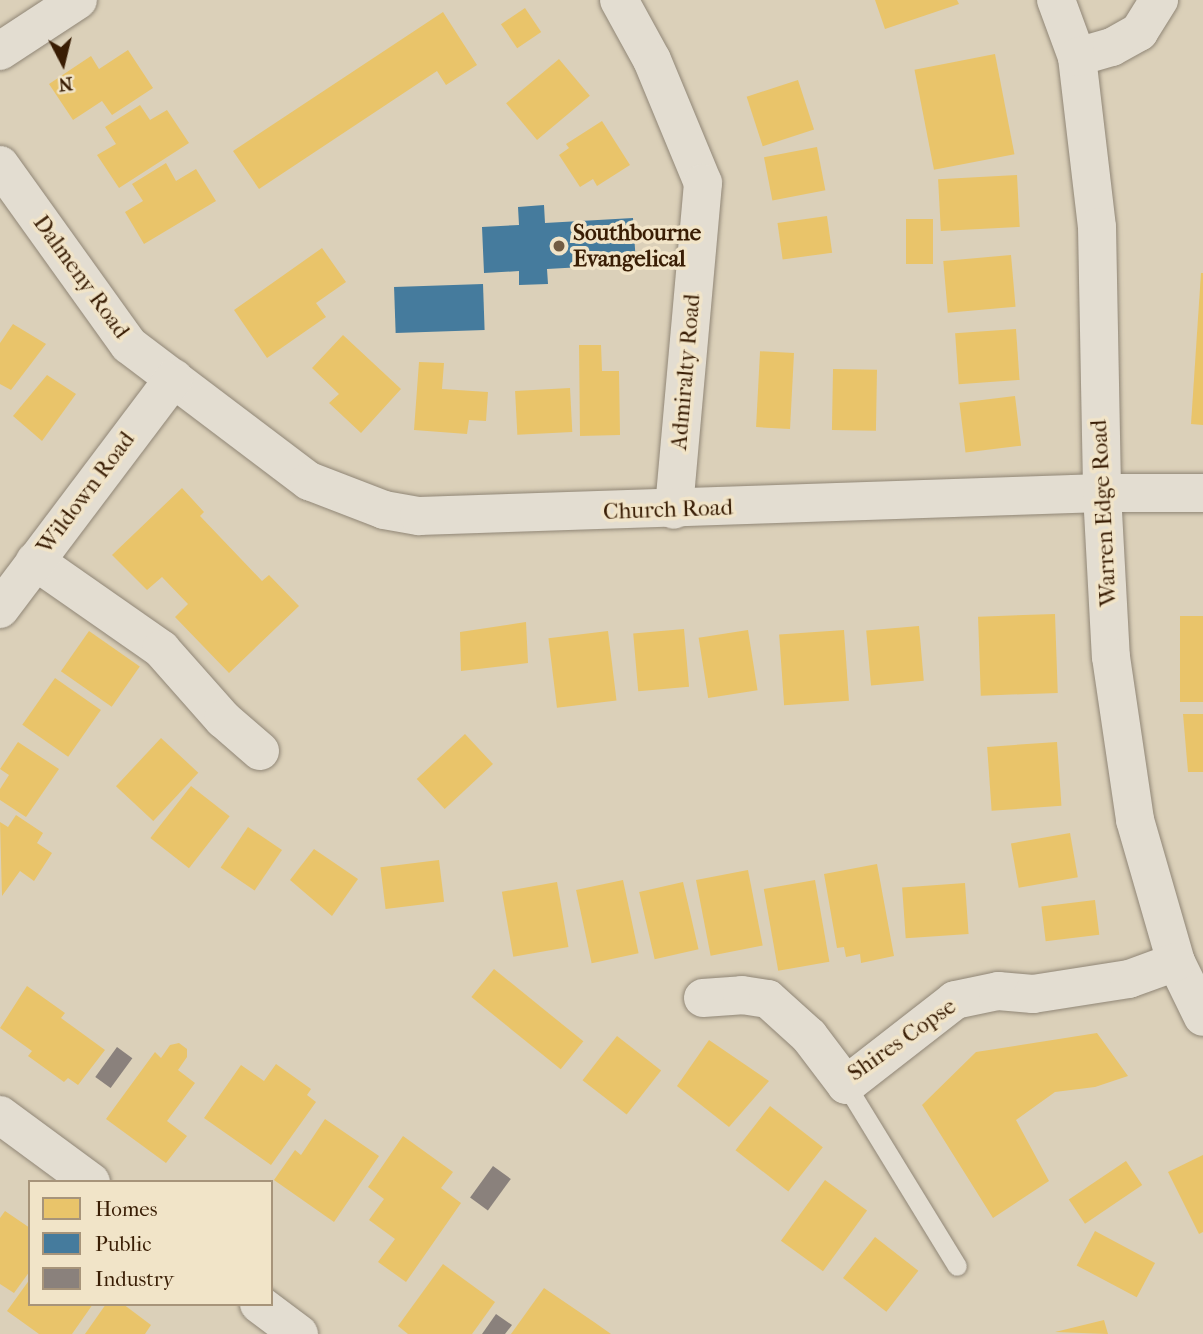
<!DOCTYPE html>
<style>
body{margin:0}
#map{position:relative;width:1203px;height:1334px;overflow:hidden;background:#dbd0b9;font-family:"IM FELL French Canon",serif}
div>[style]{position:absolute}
.homes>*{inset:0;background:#e9c46a;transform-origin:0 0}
.public>*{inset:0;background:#457b9d;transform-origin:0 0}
.industry>*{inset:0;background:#8a817c;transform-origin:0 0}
.roads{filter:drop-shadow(0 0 2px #908676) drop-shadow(0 0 2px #908676)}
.lane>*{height:19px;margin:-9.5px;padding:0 9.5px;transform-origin:9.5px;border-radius:9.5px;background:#e3ddd1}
.street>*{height:38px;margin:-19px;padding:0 19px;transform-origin:19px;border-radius:19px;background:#e3ddd1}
.dots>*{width:19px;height:19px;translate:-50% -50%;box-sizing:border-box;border:4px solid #f1e4c8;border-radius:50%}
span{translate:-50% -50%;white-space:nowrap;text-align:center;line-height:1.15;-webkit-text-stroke:7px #f1e4c8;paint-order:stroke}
.poi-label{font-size:23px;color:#391d04;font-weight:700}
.left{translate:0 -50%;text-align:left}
.street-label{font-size:23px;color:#391d04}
.legend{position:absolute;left:28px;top:1180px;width:245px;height:126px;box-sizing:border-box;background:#f1e4c8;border:2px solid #a7947a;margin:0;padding:9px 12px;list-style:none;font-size:21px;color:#391d04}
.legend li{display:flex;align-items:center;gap:14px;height:35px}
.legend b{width:35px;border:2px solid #a7947a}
.north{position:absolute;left:28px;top:28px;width:70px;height:70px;-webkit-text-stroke:5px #f1e4c8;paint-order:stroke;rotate:173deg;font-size:19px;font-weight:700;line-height:28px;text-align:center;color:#391d04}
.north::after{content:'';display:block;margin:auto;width:24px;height:32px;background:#391d04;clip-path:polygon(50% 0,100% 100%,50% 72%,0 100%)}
</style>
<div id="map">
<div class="homes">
<div style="clip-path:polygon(875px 0,957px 0,959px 4px,885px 29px)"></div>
<div style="left:525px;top:8px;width:29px;height:29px;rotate:56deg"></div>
<div style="clip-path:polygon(443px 12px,477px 65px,446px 85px,437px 71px,259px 189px,233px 151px)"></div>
<div style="clip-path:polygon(128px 50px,153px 88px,112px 115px,102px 101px,73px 120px,49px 84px,91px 56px,99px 69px)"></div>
<div style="left:995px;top:54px;width:102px;height:82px;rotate:79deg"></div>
<div style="left:559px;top:59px;width:48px;height:69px;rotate:50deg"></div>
<div style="left:798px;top:80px;width:52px;height:54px;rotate:72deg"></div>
<div style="clip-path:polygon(140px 105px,150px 120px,167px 110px,189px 143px,119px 188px,97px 155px,116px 144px,105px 127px)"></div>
<div style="clip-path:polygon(602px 121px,630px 165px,597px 186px,593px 179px,580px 187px,559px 155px,569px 148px,566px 144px)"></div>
<div style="left:817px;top:147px;width:44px;height:54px;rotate:79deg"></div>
<div style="clip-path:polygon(166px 163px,176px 181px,196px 169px,216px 201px,144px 244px,125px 212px,143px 201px,132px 184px)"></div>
<div style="left:1017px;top:175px;width:52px;height:79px;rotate:87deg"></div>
<div style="left:827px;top:216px;width:37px;height:50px;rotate:82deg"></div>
<div style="left:906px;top:219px;width:27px;height:45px"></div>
<div style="clip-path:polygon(322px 248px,346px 282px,316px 303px,326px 317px,267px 358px,234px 310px)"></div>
<div style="left:1011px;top:255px;width:52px;height:68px;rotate:85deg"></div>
<div style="clip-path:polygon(1201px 273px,1203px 273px,1203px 425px,1191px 424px)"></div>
<div style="clip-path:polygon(13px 324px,46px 344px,11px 390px,0 384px,0 343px)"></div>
<div style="left:1016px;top:329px;width:51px;height:61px;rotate:86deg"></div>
<div style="clip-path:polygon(343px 335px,401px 389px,361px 433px,329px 403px,339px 394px,312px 368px)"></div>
<div style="clip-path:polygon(579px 345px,601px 345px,602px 371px,619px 371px,620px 435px,580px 436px)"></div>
<div style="left:794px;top:353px;width:76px;height:34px;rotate:93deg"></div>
<div style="clip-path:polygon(419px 362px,444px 363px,442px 389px,488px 392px,486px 421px,469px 420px,467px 434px,414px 430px)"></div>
<div style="left:833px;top:369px;width:44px;height:61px;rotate:1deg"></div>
<div style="clip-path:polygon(47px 375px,76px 394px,42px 441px,13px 416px)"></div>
<div style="left:570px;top:388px;width:44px;height:55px;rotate:87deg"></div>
<div style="left:1015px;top:396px;width:50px;height:56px;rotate:83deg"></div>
<div style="clip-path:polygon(182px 488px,204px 512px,200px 516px,262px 581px,269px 575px,299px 606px,229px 673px,175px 617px,188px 604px,162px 577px,147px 590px,112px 555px)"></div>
<div style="left:1055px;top:614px;width:79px;height:77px;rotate:88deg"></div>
<div style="left:1203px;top:616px;width:86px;height:23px;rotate:90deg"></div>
<div style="clip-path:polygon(526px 622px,528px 663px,461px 671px,460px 632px)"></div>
<div style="left:919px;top:626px;width:55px;height:53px;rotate:85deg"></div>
<div style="left:684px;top:629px;width:58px;height:51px;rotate:85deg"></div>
<div style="left:748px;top:630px;width:61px;height:50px;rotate:81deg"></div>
<div style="left:844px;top:630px;width:71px;height:65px;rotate:86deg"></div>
<div style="left:89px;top:631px;width:62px;height:49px;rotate:35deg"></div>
<div style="left:608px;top:631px;width:70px;height:60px;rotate:83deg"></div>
<div style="left:55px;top:678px;width:56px;height:57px;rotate:35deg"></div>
<div style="clip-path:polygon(1183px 714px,1203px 714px,1203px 772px,1188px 772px)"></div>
<div style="left:465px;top:734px;width:41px;height:66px;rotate:47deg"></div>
<div style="left:161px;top:738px;width:51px;height:66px;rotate:43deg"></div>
<div style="clip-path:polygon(18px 742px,59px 769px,26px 817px,0 800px,0 789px,9px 775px,0 769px)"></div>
<div style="left:1057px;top:742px;width:64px;height:70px;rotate:86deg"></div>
<div style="left:191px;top:786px;width:49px;height:66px;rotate:38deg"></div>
<div style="clip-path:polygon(16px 815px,43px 833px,37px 843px,52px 853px,34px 881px,20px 871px,2px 896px,0 822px,8px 827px)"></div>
<div style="left:248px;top:827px;width:41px;height:49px;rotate:34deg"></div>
<div style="left:1070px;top:833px;width:45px;height:60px;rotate:80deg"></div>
<div style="clip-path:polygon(314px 849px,358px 879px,332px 916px,290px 880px)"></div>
<div style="left:439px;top:860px;width:42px;height:59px;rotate:83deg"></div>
<div style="clip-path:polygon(877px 864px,894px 956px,861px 963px,860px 954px,846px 957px,844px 947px,837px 948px,824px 874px)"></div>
<div style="left:748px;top:870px;width:77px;height:53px;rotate:79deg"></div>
<div style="left:623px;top:880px;width:75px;height:48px;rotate:78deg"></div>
<div style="left:815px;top:880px;width:83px;height:52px;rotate:80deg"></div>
<div style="left:557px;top:882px;width:66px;height:56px;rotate:80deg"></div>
<div style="left:683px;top:882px;width:69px;height:45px;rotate:77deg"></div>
<div style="left:965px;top:883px;width:51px;height:63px;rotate:86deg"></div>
<div style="left:1095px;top:900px;width:35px;height:54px;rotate:83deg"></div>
<div style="left:494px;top:969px;width:115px;height:36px;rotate:39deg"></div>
<div style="clip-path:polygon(27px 986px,65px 1013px,61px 1018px,105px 1050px,78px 1085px,68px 1078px,64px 1082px,28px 1056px,32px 1051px,0 1028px)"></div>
<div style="clip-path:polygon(1097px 1033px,1128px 1076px,1095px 1087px,1055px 1092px,1016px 1120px,1049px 1181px,993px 1218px,922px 1105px,976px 1052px)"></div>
<div style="left:617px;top:1036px;width:56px;height:56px;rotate:38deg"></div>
<div style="clip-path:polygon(709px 1040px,769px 1081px,729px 1127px,677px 1086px)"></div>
<div style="clip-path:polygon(179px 1043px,187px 1049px,187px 1057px,178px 1070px,195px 1083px,167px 1121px,187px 1136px,166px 1163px,106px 1119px,155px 1052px,161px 1058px,170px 1045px)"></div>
<div style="clip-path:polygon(276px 1064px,311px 1089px,307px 1095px,316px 1102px,271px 1165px,204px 1118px,241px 1065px,264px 1081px)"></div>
<div style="left:770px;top:1106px;width:67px;height:56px;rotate:38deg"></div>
<div style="clip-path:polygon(325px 1119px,379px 1156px,334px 1222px,274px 1180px,295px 1150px,301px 1155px)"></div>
<div style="clip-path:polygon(403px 1136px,453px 1172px,441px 1188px,461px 1203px,406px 1282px,378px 1262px,395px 1239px,369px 1220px,384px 1199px,368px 1187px)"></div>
<div style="clip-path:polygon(1203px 1155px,1203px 1232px,1199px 1234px,1168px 1172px)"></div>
<div style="left:1126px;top:1161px;width:29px;height:69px;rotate:56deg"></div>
<div style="left:825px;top:1180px;width:52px;height:75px;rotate:36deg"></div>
<div style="clip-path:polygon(5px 1211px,30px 1228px,30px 1271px,14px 1293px,0 1284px,0 1218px)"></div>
<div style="left:1095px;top:1231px;width:68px;height:39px;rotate:28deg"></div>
<div style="left:875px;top:1237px;width:55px;height:52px;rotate:38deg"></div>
<div style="clip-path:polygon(443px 1264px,495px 1302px,472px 1334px,408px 1334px,398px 1326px)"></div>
<div style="clip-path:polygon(30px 1279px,30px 1304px,93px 1304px,72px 1334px,39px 1334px,7px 1311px)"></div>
<div style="clip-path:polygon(544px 1288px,594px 1322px,611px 1334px,511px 1334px)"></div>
<div style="clip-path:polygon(106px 1304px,123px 1304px,151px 1325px,145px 1334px,85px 1334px)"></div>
<div style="clip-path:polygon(1104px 1320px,1108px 1334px,1055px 1332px)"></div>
</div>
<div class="public">
<div style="clip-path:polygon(544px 205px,545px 223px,633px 218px,636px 264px,547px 269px,548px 284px,519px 285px,519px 271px,484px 273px,482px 227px,519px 225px,518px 207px)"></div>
<div style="left:483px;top:284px;width:46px;height:89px;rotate:88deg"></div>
</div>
<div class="industry">
<div style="left:117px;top:1047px;width:19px;height:37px;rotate:36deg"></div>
<div style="left:493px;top:1166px;width:22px;height:39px;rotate:36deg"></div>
<div style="clip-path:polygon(496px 1314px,512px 1325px,505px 1334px,482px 1334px)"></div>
</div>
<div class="roads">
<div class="lane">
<div style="left:846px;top:1085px;width:212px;rotate:58.5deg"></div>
</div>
<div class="street">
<div style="left:619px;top:0;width:68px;rotate:61.2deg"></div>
<div style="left:652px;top:60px;width:133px;rotate:67.5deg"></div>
<div style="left:703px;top:183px;width:328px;rotate:95.1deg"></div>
<div style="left:1056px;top:0;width:61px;rotate:69.8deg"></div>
<div style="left:1077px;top:57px;width:171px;rotate:83.3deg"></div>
<div style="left:1097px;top:227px;width:266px;rotate:88.9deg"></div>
<div style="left:1102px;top:493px;width:164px;rotate:86.9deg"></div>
<div style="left:1111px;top:657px;width:165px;rotate:81.6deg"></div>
<div style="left:1135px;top:820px;width:148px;rotate:73.9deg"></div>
<div style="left:1176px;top:962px;width:61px;rotate:63.9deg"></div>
<div style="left:0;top:51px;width:93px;rotate:-33.2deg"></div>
<div style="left:1077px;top:57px;width:36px;rotate:-16deg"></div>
<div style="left:1112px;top:47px;width:31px;rotate:-29deg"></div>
<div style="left:1139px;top:32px;width:38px;rotate:-58deg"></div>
<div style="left:0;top:165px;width:221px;rotate:54.4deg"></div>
<div style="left:129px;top:345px;width:226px;rotate:37.1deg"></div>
<div style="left:309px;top:481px;width:80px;rotate:21.1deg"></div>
<div style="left:384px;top:510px;width:36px;rotate:10deg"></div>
<div style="left:419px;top:516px;width:683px;rotate:-1.93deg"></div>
<div style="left:1102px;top:493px;width:101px"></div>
<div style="left:35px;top:561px;width:154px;rotate:34.9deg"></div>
<div style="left:161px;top:649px;width:94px;rotate:48.5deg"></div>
<div style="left:223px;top:719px;width:49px;rotate:40.9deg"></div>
<div style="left:0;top:609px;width:289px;rotate:-53deg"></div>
<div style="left:703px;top:998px;width:39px;rotate:-4deg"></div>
<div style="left:742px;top:995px;width:26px;rotate:9deg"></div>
<div style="left:768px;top:999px;width:55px;rotate:42.1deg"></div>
<div style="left:809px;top:1036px;width:61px;rotate:52.9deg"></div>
<div style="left:846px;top:1085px;width:138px;rotate:-37.9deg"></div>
<div style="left:955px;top:1000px;width:44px;rotate:-11.8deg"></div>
<div style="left:998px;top:991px;width:35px;rotate:5deg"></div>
<div style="left:1033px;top:994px;width:97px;rotate:-8.9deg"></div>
<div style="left:1129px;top:979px;width:50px;rotate:-19.9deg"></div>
<div style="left:0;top:1115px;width:113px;rotate:36.4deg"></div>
<div style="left:259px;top:1304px;width:50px;rotate:36.9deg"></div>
</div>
</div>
<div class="dots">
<div style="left:559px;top:246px;background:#725c43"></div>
</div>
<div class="poi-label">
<span class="left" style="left:573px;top:246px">Southbourne<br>Evangelical</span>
</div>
<div class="street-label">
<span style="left:81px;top:277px;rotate:54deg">Dalmeny Road</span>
<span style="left:686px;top:372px;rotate:-85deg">Admiralty Road</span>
<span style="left:86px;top:493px;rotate:-53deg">Wildown Road</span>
<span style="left:668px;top:510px;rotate:-2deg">Church Road</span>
<span style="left:1104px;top:513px;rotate:-93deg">Warren Edge Road</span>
<span style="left:902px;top:1040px;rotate:-35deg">Shires Copse</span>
</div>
<ul class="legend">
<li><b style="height:19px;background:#e9c46a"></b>Homes</li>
<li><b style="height:19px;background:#457b9d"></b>Public</li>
<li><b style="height:19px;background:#8a817c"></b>Industry</li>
</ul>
<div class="north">N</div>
</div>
